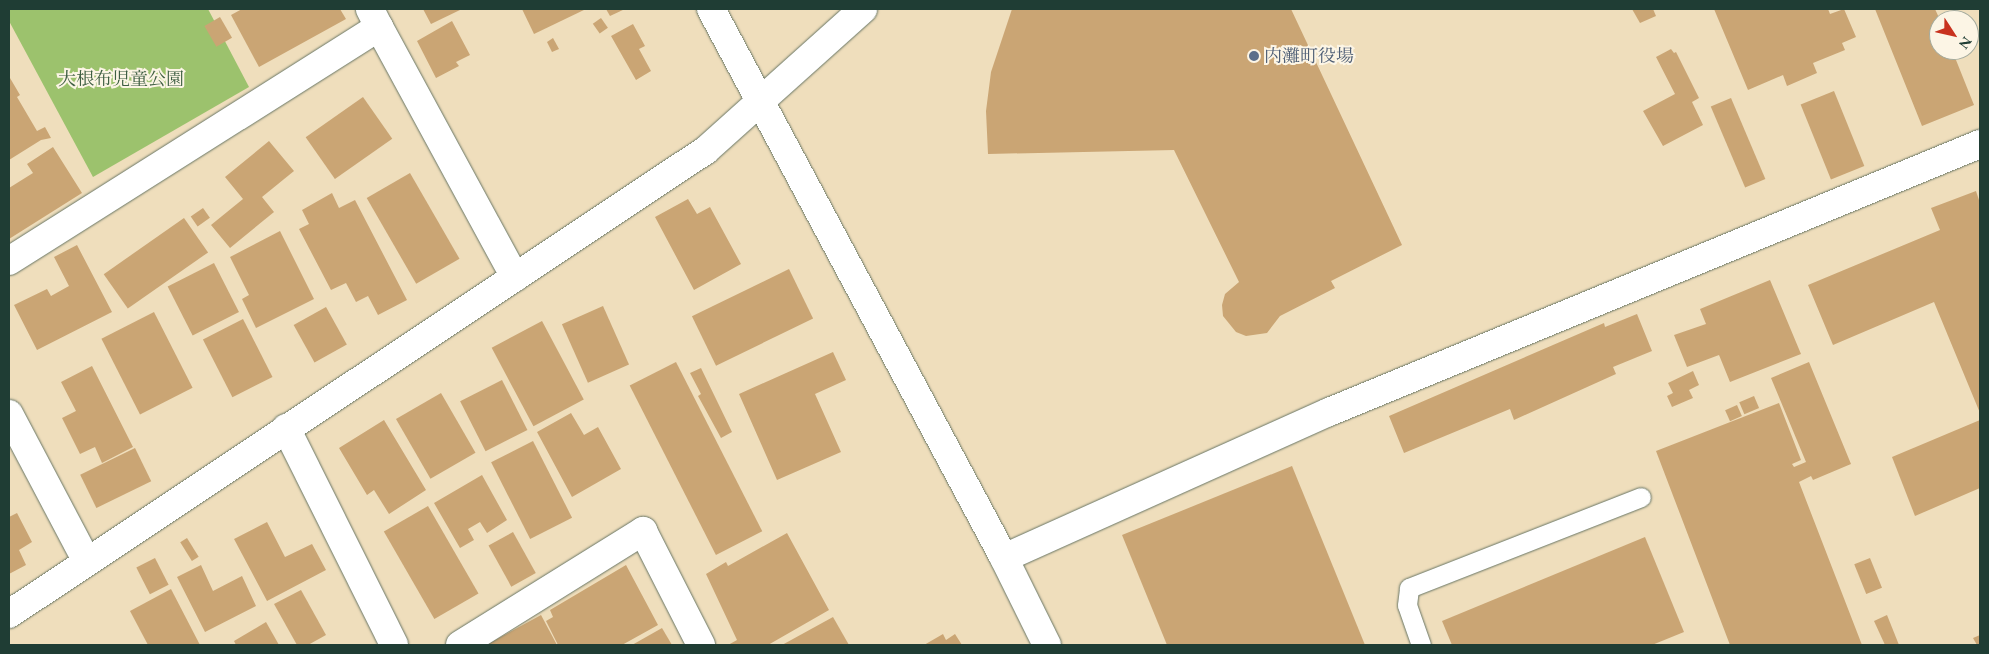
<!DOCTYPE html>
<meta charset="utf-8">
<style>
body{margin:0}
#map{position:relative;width:1989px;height:654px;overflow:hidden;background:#efdebc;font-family:"EB Garamond","Noto Serif JP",serif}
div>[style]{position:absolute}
.green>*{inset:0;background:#9cc26d}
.building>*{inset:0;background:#caa574;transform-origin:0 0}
.roads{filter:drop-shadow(0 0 1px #687564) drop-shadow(0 0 1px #687564)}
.service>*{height:19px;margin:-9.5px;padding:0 9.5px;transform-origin:9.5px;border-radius:9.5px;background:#fff}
.minor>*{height:28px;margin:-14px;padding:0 14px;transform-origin:14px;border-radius:14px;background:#fff}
.tertiary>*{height:28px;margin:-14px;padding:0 14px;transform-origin:14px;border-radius:14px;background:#fff}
.dots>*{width:14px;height:14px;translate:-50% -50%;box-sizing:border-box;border:2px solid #fcf5e5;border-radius:50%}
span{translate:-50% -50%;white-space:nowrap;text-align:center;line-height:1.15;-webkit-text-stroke:4px #fcf5e5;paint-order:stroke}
.service-label{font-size:18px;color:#4e5e75}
.left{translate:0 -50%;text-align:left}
.park-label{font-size:18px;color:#3e5e42}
.frame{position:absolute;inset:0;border:10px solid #1f3d34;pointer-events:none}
.north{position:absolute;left:1929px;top:10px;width:50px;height:50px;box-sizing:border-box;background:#fcf5e5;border:1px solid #a4ab9e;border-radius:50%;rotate:125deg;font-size:14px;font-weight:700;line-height:20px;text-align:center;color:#1f3d34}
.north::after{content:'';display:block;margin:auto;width:18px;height:22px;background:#c8321e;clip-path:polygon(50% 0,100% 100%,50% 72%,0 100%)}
</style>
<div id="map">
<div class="green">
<div style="clip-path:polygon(9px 9px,208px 9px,249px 87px,93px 177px,9px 21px)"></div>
</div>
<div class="building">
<div style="clip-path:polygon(242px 9px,340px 9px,346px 19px,259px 67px,231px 15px)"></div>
<div style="clip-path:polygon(423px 9px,462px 9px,431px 24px)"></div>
<div style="clip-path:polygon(522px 9px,586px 9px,534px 34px)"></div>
<div style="clip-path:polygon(606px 9px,625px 9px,610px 16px)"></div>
<div style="clip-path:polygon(1012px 9px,1291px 9px,1402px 245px,1331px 281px,1335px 288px,1280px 316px,1267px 333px,1246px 336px,1236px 332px,1223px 316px,1222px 305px,1225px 294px,1239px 282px,1174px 150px,988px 154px,986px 111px,991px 72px)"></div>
<div style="clip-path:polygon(1632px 9px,1653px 9px,1656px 16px,1640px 23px)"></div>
<div style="clip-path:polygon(1714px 9px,1828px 9px,1830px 14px,1844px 9px,1856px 37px,1842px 43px,1845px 50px,1813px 63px,1817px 73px,1787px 86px,1783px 75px,1748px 90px)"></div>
<div style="clip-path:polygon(1875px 9px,1935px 9px,1940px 20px,1939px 50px,1952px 50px,1974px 105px,1922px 126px)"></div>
<div style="left:220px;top:17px;width:24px;height:18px;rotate:60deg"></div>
<div style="left:601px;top:18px;width:12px;height:10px;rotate:55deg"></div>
<div style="clip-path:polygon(452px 21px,470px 55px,456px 62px,459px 66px,436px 78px,417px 41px)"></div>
<div style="clip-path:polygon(633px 24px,645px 46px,639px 49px,651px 71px,636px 80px,611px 36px)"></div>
<div style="clip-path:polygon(553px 38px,559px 49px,552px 52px,547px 42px)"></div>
<div style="clip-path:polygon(1671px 49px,1674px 53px,1676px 52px,1699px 98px,1692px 102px,1703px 125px,1663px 146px,1643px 111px,1675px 94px,1656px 57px)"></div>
<div style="clip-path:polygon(10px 78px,20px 95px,17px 97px,37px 131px,45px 127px,51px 138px,41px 140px,9px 160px)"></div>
<div style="left:1834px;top:91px;width:81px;height:36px;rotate:68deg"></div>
<div style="left:363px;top:97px;width:51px;height:70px;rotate:55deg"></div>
<div style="left:1731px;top:98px;width:88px;height:22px;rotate:67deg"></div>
<div style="clip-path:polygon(269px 141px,294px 171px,262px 197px,274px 212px,230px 248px,211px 225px,243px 199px,225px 177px)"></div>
<div style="clip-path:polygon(53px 147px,82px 193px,9px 239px,9px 188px,33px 173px,27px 164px)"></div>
<div style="left:410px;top:173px;width:99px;height:50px;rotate:60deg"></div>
<div style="clip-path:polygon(1976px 191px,1980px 203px,1980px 413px,1934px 302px,1833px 345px,1808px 285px,1940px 230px,1931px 208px)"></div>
<div style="clip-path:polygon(332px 193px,339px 208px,355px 200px,407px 300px,378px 315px,368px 296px,356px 302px,346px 283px,331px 290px,299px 229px,309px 224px,302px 210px)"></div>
<div style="clip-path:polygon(688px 199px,697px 214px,710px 207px,741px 264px,694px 290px,655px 217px)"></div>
<div style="left:203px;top:208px;width:12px;height:15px;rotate:55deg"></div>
<div style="left:184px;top:218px;width:42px;height:98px;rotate:55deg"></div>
<div style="clip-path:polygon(280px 231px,314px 299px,256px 328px,242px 299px,249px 295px,230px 257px)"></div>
<div style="clip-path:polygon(77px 245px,112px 312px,37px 350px,14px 305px,47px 289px,51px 296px,69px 286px,54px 257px)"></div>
<div style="left:214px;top:263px;width:55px;height:52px;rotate:63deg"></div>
<div style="left:789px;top:269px;width:55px;height:108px;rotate:64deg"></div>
<div style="clip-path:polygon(1770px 280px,1801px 354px,1730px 382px,1719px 355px,1687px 367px,1674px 335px,1706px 324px,1700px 309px)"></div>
<div style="left:603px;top:306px;width:64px;height:45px;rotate:66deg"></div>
<div style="left:326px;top:307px;width:43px;height:37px;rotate:61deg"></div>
<div style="left:154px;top:312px;width:85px;height:59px;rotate:63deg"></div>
<div style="clip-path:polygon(1637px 314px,1652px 351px,1613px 367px,1616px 374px,1514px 420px,1510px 409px,1404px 453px,1389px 416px,1604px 323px,1605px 327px)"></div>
<div style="left:243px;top:319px;width:65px;height:45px;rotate:63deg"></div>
<div style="left:542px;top:321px;width:89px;height:57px;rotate:62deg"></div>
<div style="clip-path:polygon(833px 352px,846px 380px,815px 394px,841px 452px,777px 480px,739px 394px)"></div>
<div style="left:676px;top:362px;width:190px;height:52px;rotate:63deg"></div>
<div style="clip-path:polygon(1809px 362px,1851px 464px,1813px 480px,1811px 476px,1799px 482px,1862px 645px,1730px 645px,1656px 451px,1779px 403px,1801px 460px,1792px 464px,1794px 467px,1806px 462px,1771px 378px)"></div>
<div style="clip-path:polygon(92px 366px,133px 447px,102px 463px,95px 447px,80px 454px,62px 418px,76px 411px,61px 382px)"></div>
<div style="clip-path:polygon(701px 368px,732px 432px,721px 438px,698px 396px,701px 394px,690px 373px)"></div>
<div style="clip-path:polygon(1693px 371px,1699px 385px,1689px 390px,1693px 398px,1672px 407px,1667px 396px,1673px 393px,1668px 383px)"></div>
<div style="left:502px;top:380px;width:56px;height:47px;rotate:63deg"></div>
<div style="left:441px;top:393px;width:69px;height:52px;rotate:60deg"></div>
<div style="left:1754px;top:396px;width:13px;height:16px;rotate:67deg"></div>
<div style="left:1737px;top:405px;width:12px;height:13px;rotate:66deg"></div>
<div style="clip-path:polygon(571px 413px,584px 435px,598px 427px,621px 469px,572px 497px,537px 432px)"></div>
<div style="clip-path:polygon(384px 420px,426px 490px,389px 514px,374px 490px,367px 495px,339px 448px)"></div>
<div style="clip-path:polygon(1980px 420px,1980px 488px,1915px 516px,1892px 457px)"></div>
<div style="left:533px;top:441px;width:86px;height:47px;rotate:63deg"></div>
<div style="left:135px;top:448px;width:37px;height:61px;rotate:64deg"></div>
<div style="clip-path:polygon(1292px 466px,1365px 645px,1167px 645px,1122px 535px)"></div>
<div style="clip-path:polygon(482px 475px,507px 520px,487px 533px,480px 522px,468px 529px,474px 540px,460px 548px,434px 503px)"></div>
<div style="left:428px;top:506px;width:101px;height:51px;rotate:60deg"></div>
<div style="clip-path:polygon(17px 513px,32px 542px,19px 550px,26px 565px,9px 574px,9px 517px)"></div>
<div style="clip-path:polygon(267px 522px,285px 557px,312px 544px,326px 570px,267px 601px,234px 539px)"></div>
<div style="left:513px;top:532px;width:47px;height:28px;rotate:61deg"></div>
<div style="clip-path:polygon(787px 533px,829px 610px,768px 645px,728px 645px,737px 640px,706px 574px,726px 562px,728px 566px)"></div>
<div style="clip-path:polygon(1645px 537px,1684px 632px,1652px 645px,1452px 645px,1442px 621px)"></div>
<div style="left:187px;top:538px;width:22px;height:8px;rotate:58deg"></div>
<div style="left:155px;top:558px;width:30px;height:21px;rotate:63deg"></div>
<div style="left:1870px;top:558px;width:32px;height:17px;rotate:68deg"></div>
<div style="clip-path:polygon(201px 565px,213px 591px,242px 576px,256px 606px,205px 632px,177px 577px)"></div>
<div style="clip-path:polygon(626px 565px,658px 625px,622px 645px,558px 645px,546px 621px,553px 617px,550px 610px)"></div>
<div style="clip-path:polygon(171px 589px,200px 645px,148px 645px,130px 611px)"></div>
<div style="clip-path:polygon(301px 590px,326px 635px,308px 645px,297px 645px,274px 604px)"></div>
<div style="clip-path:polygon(541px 615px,557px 645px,486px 645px)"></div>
<div style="clip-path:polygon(1887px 615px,1899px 645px,1885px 645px,1874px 621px)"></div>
<div style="clip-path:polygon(833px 617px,849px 645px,782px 645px)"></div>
<div style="clip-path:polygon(266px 622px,279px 645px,236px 645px,234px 641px)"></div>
<div style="clip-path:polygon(662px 628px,672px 645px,632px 645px)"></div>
<div style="clip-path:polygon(943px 634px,946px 640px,955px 634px,962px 645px,924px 645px)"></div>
<div style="clip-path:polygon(1980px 635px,1980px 645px,1977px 645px,1973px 638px)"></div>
</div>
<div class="roads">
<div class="service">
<div style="left:1421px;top:645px;width:42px;rotate:-109.3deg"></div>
<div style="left:1407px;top:605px;width:17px;rotate:-83deg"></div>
<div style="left:1409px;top:588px;width:249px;rotate:-21.4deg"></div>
</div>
<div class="minor">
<div style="left:379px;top:27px;width:285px;rotate:61.5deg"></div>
<div style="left:9px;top:261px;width:438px;rotate:-32.3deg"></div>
<div style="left:379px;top:27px;width:20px;rotate:-117deg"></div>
<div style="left:9px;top:414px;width:165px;rotate:62.2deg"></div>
<div style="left:286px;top:428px;width:242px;rotate:63.5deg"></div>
<div style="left:1004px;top:558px;width:356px;rotate:-24.2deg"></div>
<div style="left:1329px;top:412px;width:704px;rotate:-22.38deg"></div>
<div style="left:460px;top:645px;width:216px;rotate:-31.9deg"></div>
<div style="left:643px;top:531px;width:128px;rotate:63deg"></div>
</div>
<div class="tertiary">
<div style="left:711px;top:9px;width:622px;rotate:61.91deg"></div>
<div style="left:1004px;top:558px;width:97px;rotate:63.7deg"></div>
<div style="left:9px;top:614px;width:837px;rotate:-33.65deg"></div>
<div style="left:706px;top:150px;width:211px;rotate:-41.9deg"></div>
</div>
</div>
<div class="dots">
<div style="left:1254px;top:56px;background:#5c6f8a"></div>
</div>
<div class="service-label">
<span class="left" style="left:1264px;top:56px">内灘町役場</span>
</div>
<div class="park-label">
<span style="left:121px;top:79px">大根布児童公園</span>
</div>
<div class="frame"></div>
<div class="north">N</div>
</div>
